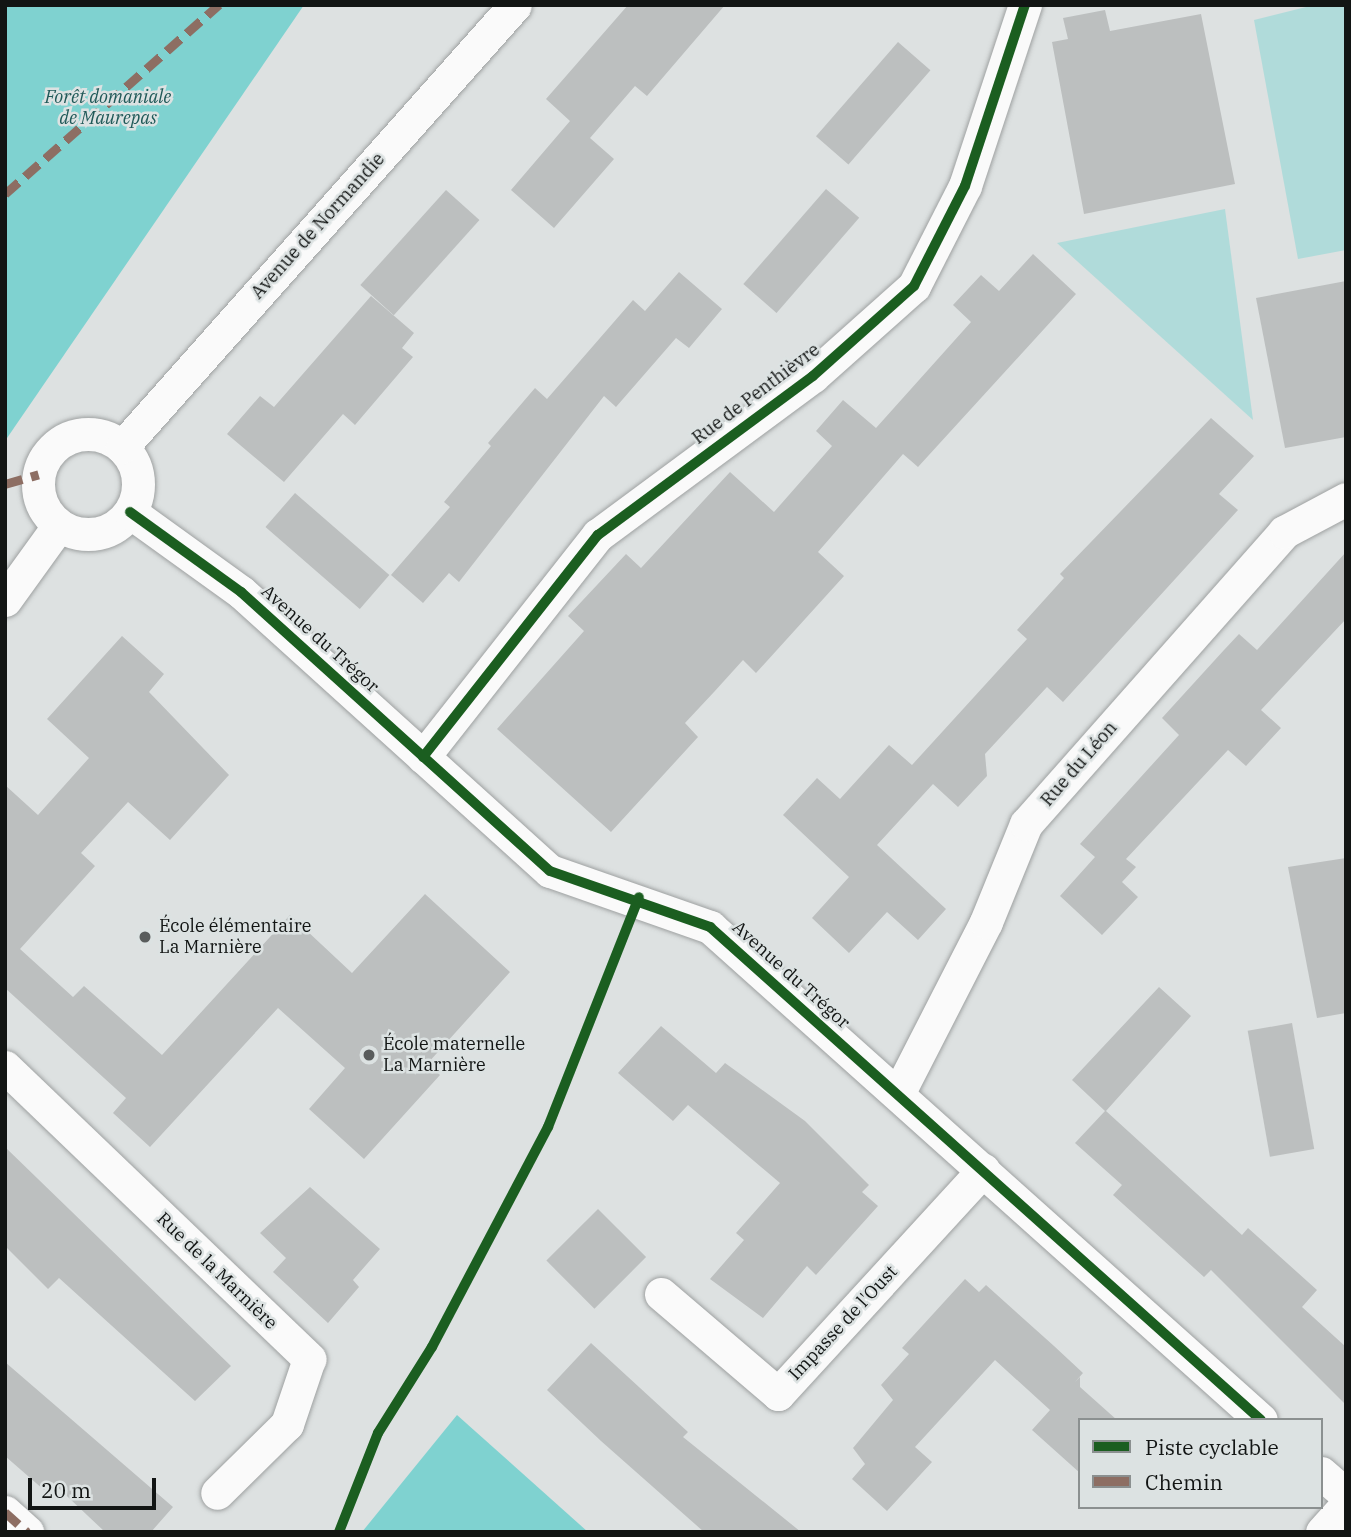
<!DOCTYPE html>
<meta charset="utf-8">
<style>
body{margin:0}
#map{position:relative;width:1351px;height:1537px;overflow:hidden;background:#dde1e1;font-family:"IBM Plex Serif",serif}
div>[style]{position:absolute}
.green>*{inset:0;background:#b0dbda}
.forest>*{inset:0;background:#7fd2d0}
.building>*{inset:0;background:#bcbfbf;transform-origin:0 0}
.roads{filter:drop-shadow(0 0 2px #9ea1a1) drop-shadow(0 0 2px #9ea1a1)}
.street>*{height:33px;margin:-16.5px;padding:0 16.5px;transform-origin:16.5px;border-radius:16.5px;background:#fafafa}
.street>.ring{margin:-16.5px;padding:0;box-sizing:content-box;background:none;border:33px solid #fafafa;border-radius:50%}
.quiet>*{height:9px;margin-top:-4.5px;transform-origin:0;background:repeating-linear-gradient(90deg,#8d6e63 0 18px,transparent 0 27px)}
.cycleway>*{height:10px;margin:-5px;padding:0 5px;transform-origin:5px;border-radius:5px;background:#1b5e20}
.dots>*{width:19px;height:19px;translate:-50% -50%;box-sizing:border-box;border:4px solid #dce2e2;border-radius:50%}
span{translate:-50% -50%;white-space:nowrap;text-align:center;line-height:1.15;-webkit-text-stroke:5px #dce2e2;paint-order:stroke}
.park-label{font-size:18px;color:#1f5958;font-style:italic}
.street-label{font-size:18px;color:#121514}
.poi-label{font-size:18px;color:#121514}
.left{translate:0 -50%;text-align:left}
.frame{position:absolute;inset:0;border:7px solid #121514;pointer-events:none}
.legend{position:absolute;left:1078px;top:1418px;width:245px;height:91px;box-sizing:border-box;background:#dce2e2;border:2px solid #8b9090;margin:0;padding:9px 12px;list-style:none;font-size:21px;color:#121514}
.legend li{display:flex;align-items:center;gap:14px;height:35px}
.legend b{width:35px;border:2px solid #8b9090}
.scale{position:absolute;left:28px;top:1478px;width:128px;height:32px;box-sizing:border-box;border:4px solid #121514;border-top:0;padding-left:9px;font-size:21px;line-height:24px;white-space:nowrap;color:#121514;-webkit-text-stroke:5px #dce2e2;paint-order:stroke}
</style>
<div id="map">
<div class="green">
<div style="clip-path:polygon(1314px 5px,1346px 5px,1346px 250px,1298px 259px,1254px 20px)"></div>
<div style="clip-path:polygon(1225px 209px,1253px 420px,1057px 243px)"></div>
</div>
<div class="forest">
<div style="clip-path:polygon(5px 5px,304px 5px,5px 441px)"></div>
<div style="clip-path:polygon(457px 1415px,588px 1532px,362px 1532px)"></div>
</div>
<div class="building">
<div style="clip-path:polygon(628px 5px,725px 5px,647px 96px,635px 86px,590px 138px,582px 131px,614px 159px,554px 228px,511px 190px,570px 121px,546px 99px)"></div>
<div style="clip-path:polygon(1105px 10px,1110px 31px,1201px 14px,1235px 184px,1084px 214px,1052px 42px,1068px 39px,1063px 18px)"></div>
<div style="left:898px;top:42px;width:43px;height:125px;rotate:41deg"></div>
<div style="left:826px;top:189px;width:44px;height:126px;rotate:41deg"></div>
<div style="left:446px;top:190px;width:45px;height:128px;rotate:42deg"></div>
<div style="clip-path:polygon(1033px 254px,1076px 294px,918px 467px,903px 454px,818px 552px,844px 576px,756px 673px,743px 660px,714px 692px,685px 723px,698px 737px,611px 832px,497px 729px,584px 631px,568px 616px,626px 554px,641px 568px,730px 472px,774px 512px,832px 446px,816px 431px,843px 400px,876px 428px,971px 322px,953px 305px,981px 275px,999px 291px)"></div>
<div style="clip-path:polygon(679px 272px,722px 309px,689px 348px,676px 338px,616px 407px,604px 396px,459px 582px,449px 573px,423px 603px,391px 575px,450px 507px,444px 502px,491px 446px,488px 443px,535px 388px,547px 399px,633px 300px,645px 311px)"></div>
<div style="clip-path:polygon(1346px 281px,1346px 437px,1285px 448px,1256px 298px)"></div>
<div style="clip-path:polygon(371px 296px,414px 333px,402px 348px,413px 357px,355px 425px,343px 414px,284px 482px,227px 434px,260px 396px,274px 407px)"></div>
<div style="clip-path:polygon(1211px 418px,1254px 456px,1219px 494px,1238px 510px,1063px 702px,1047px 687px,985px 754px,987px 776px,958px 807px,933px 784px,877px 845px,946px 909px,918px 940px,887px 912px,849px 953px,812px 918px,849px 877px,783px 815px,817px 778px,840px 799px,889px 745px,912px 765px,1027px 639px,1017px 630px,1064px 578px,1060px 574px)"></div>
<div style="left:295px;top:493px;width:125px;height:45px;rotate:41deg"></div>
<div style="clip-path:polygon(1346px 552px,1346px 619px,1261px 710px,1281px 728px,1246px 766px,1228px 750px,1126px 859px,1136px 867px,1122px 882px,1138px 897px,1102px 935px,1060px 896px,1095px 857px,1080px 844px,1179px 735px,1162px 718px,1224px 650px,1239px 634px,1257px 650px)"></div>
<div style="clip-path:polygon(122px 636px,164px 674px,149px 692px,229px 775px,170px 840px,128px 802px,81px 853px,95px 866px,20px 949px,73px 997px,84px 986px,162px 1055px,290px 915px,352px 973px,425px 894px,510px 972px,428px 1063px,440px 1075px,364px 1159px,309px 1109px,345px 1068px,278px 1008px,150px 1147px,113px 1113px,126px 1098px,5px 988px,5px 785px,38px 815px,89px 758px,47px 719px)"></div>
<div style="clip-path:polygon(1346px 858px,1346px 1013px,1317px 1018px,1288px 867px)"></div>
<div style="clip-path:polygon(1159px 987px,1191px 1016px,1106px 1111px,1242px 1235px,1248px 1228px,1317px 1290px,1302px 1307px,1346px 1347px,1346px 1405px,1211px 1270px,1204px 1277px,1113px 1195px,1122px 1185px,1075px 1143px,1105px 1111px,1072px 1080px)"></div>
<div style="left:1292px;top:1023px;width:128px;height:45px;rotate:80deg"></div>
<div style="clip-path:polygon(661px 1026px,716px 1073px,725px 1063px,805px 1121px,869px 1185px,862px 1192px,878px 1206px,816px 1275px,807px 1266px,763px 1318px,710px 1279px,744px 1240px,736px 1233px,780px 1183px,688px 1105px,673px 1121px,618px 1073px)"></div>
<div style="clip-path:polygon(5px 1147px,231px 1366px,195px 1401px,59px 1278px,48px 1289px,5px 1246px)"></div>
<div style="clip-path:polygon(310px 1187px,380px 1249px,353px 1280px,359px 1287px,328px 1323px,273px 1272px,286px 1258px,260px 1233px)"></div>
<div style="left:598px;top:1209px;width:68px;height:73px;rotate:45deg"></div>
<div style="clip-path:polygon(965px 1279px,979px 1292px,986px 1285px,1054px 1346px,1083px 1373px,1075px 1382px,1080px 1377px,1080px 1387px,1117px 1420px,1080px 1420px,1080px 1473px,1032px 1430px,1050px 1410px,995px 1360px,915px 1447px,932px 1462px,887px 1511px,852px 1479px,865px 1464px,853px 1448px,893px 1400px,881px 1385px,909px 1354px,902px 1348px)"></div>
<div style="clip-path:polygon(591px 1343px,688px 1432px,683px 1437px,801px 1532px,704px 1532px,601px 1441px,547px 1390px)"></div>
<div style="clip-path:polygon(5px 1362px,173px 1507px,151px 1532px,105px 1532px,52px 1482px,44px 1490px,5px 1456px)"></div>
</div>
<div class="roads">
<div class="street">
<div class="ring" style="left:38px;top:434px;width:67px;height:67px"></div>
<div style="left:122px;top:447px;width:591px;rotate:-48.36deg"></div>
<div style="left:130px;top:512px;width:137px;rotate:35.8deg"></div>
<div style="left:241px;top:592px;width:416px;rotate:42.1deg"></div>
<div style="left:550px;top:871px;width:170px;rotate:19.3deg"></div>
<div style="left:710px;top:927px;width:739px;rotate:41.82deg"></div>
<div style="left:5px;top:600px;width:92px;rotate:-54.2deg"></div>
<div style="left:423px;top:757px;width:283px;rotate:-51.8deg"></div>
<div style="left:598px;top:535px;width:267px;rotate:-36.5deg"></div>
<div style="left:813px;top:376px;width:135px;rotate:-41.7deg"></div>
<div style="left:914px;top:286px;width:112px;rotate:-63deg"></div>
<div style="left:965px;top:186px;width:191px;rotate:-71.7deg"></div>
<div style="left:5px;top:1067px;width:422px;rotate:43.8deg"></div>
<div style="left:309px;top:1359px;width:69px;rotate:108.7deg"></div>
<div style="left:287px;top:1424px;width:98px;rotate:135.4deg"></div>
<div style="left:898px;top:1094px;width:193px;rotate:-62.9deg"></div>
<div style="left:986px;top:922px;width:106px;rotate:-67.8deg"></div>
<div style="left:1026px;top:824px;width:390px;rotate:-48.5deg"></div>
<div style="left:1284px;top:532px;width:70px;rotate:-28deg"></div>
<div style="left:661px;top:1294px;width:154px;rotate:40.5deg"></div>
<div style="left:778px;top:1394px;width:304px;rotate:-47.5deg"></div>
<div style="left:1321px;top:1473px;width:33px;rotate:41deg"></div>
<div style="left:5px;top:1512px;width:30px;rotate:42deg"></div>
<div style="left:1322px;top:1532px;width:36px;rotate:-48deg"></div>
</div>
</div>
<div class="quiet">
<div style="left:5px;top:194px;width:286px;rotate:-41.5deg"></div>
<div style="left:5px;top:484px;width:35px;rotate:-16deg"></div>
<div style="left:5px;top:1512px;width:30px;rotate:42deg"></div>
</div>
<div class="cycleway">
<div style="left:130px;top:512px;width:137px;rotate:35.8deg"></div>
<div style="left:241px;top:592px;width:416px;rotate:42.1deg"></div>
<div style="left:550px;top:871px;width:170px;rotate:19.3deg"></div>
<div style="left:710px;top:927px;width:739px;rotate:41.82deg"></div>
<div style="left:423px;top:757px;width:283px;rotate:-51.8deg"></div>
<div style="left:598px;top:535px;width:267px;rotate:-36.5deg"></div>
<div style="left:813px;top:376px;width:135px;rotate:-41.7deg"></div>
<div style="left:914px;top:286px;width:112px;rotate:-63deg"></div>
<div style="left:965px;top:186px;width:191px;rotate:-71.7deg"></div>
<div style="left:339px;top:1532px;width:106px;rotate:-68.5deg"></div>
<div style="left:378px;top:1433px;width:102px;rotate:-57.9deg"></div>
<div style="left:432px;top:1347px;width:249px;rotate:-62.2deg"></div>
<div style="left:548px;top:1127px;width:247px;rotate:-68.4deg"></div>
</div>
<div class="dots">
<div style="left:145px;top:937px;background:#595c5c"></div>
<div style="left:369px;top:1055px;background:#595c5c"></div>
</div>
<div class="park-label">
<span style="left:108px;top:108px">Forêt domaniale<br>de Maurepas</span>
</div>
<div class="street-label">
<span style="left:318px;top:226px;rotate:-48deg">Avenue de Normandie</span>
<span style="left:756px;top:394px;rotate:-37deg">Rue de Penthièvre</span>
<span style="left:320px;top:639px;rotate:42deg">Avenue du Trégor</span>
<span style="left:1079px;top:764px;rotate:-49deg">Rue du Léon</span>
<span style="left:791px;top:975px;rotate:42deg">Avenue du Trégor</span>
<span style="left:217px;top:1271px;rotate:44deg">Rue de la Marnière</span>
<span style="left:843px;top:1323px;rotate:-47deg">Impasse de l'Oust</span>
</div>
<div class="poi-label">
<span class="left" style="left:159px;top:937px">École élémentaire<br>La Marnière</span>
<span class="left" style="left:383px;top:1055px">École maternelle<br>La Marnière</span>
</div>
<div class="frame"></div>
<ul class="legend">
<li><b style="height:9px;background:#1b5e20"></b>Piste cyclable</li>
<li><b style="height:9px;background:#8d6e63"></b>Chemin</li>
</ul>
<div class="scale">20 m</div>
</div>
